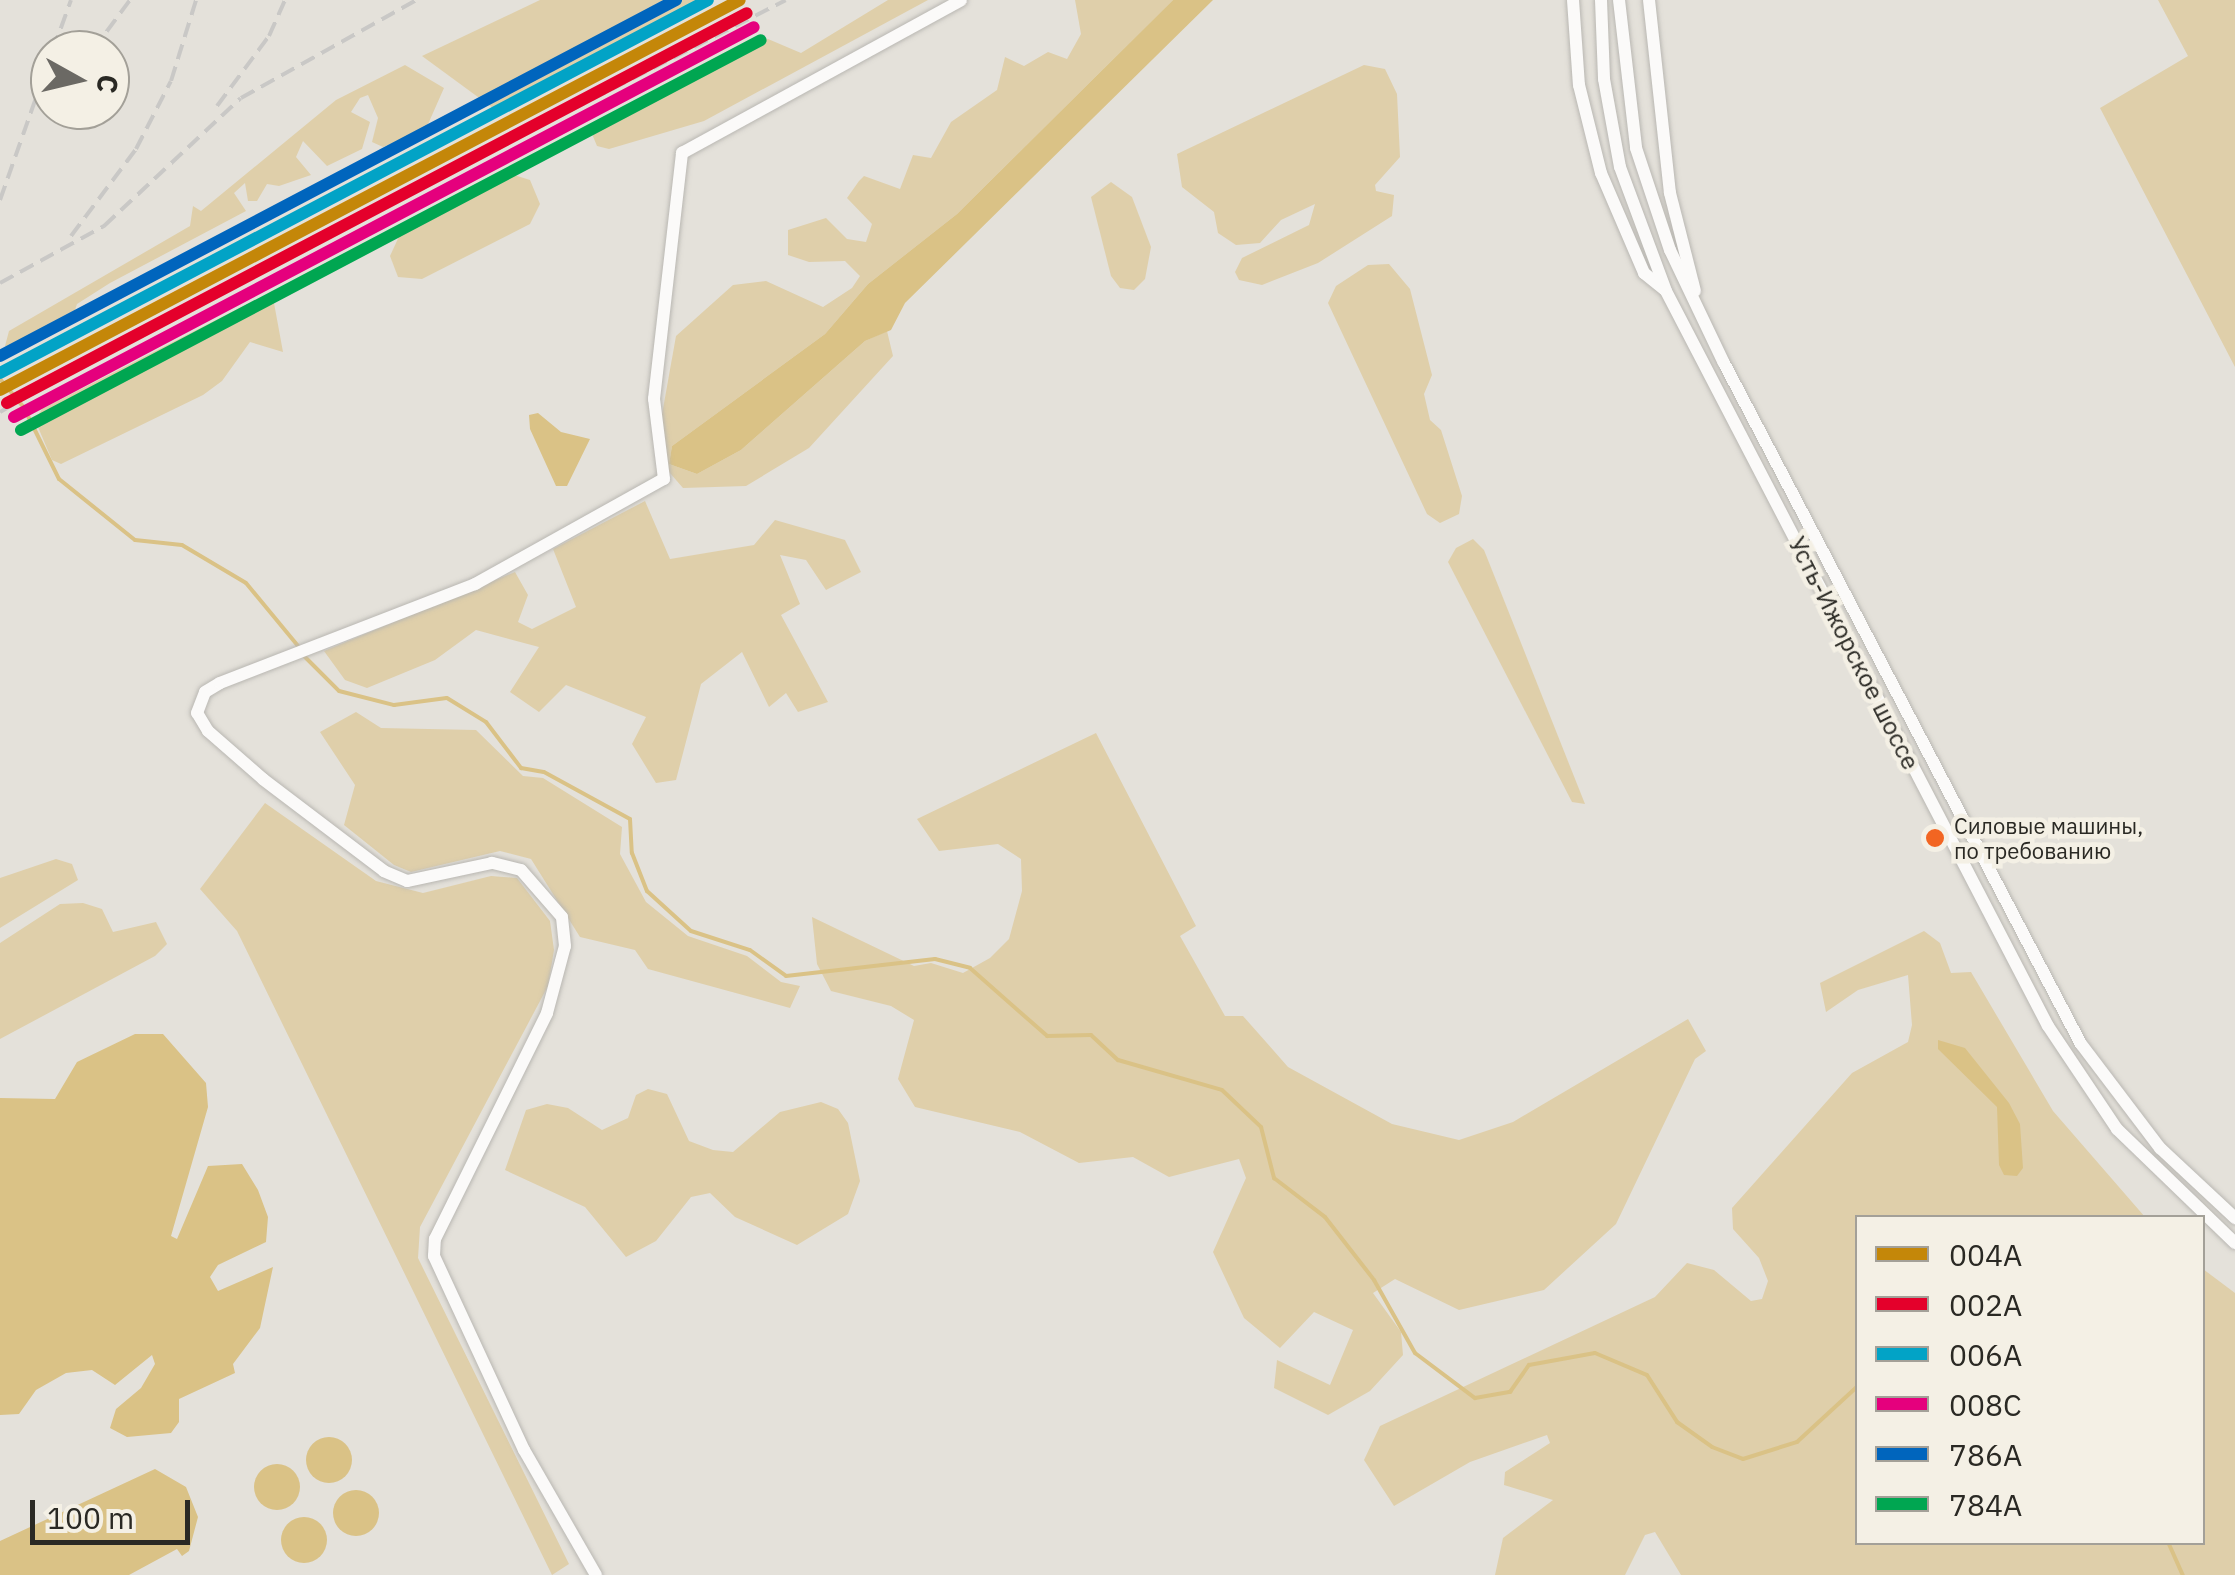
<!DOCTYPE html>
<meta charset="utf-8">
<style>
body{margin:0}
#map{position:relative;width:2235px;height:1575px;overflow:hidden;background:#e4e1da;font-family:"IBM Plex Sans",sans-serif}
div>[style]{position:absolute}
.green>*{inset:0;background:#dfcfaa}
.water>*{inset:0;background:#dac286}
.round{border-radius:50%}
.stream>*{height:4px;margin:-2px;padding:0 2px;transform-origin:2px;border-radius:2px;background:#dac286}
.roads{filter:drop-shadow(0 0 2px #b9b7b2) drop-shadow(0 0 2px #b9b7b2)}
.minor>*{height:12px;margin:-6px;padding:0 6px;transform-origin:6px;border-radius:6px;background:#fbfaf9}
.rail>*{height:4px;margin-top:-2px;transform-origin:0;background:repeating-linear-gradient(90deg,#c9c8c6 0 15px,transparent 0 23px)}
.rail-1>*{height:12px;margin:-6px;padding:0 6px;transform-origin:6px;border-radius:6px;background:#c48709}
.rail-2>*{height:12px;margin:-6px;padding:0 6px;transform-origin:6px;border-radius:6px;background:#e4002b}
.rail-3>*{height:12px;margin:-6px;padding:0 6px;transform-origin:6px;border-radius:6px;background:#02a3c6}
.rail-4>*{height:12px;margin:-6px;padding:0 6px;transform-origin:6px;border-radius:6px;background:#e5007d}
.rail-5>*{height:12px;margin:-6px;padding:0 6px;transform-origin:6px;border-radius:6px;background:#0065bd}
.rail-6>*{height:12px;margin:-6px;padding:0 6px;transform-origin:6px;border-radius:6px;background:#00a651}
.dots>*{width:28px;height:28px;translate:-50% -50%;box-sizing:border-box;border:5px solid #f4f0e5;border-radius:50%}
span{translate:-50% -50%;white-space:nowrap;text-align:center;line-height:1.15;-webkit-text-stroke:9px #f4f0e5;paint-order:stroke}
.bus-label{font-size:22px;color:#2a2924}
.left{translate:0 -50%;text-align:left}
.street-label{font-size:25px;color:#2a2924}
.legend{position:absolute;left:1855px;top:1215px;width:350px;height:330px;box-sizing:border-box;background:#f4f0e5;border:2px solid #a3a098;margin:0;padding:12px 18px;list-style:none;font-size:30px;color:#2a2924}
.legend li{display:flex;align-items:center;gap:20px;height:50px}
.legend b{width:50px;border:2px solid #a3a098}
.north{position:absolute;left:30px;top:30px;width:100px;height:100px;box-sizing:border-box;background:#f4f0e5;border:2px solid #a3a098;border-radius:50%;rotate:98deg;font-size:28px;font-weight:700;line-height:40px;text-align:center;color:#2a2924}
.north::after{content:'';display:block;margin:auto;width:35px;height:45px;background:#6b6964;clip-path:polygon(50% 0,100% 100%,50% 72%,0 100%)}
.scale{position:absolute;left:30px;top:1500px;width:160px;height:45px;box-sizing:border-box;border:5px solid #2a2924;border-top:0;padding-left:12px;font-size:30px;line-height:35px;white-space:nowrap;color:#2a2924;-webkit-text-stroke:8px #f4f0e5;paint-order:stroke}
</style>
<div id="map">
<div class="green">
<div style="clip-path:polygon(540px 0,708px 0,497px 111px,422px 56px)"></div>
<div style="clip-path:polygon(888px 0,928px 0,704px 121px,609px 149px,597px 146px,592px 134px,598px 121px,751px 44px,768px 39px,801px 53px)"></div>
<div style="clip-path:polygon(1075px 0,1173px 0,957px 214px,868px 284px,825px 334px,672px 446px,669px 464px,697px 474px,741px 450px,865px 341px,887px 331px,893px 356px,809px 448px,746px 486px,683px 488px,663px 465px,661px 420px,676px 336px,733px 285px,766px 281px,823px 307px,852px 288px,860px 276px,845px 261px,809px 262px,788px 255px,788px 230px,826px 218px,847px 239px,866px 242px,872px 224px,847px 198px,859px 181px,864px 176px,900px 189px,913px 155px,931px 158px,951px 122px,997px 90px,1005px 57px,1024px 66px,1048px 52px,1067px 59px,1081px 34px)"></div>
<div style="clip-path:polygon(2158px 0,2235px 0,2235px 367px,2100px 108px,2188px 56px)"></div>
<div style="clip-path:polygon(405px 65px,444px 88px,425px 131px,383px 147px,372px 142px,378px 118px,368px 95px,360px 98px,351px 112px,370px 122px,362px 149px,327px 166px,303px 141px,296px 157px,311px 175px,279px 186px,267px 184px,257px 201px,248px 201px,245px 183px,234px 193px,246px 211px,110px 283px,77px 304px,73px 316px,13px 348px,5px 346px,9px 331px,190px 226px,193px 206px,201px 211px,336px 100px)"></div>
<div style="clip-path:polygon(1364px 65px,1385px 69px,1397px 94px,1400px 157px,1375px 185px,1376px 191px,1394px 195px,1392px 216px,1318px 263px,1262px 285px,1239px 280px,1235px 272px,1242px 258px,1309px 225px,1315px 204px,1281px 220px,1260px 243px,1236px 245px,1218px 233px,1214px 212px,1182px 187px,1177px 154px)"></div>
<div style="clip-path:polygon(514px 175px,530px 180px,540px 204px,530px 224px,422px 279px,398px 277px,390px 256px,402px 230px)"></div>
<div style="clip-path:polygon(1111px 182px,1132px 197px,1151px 247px,1145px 279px,1134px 290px,1120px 288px,1111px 276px,1091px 197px)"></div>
<div style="clip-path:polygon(1389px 264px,1410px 289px,1432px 375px,1424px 394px,1430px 420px,1441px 430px,1462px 496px,1459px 514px,1440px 523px,1427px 514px,1328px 303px,1336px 286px,1368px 265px)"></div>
<div style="clip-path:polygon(259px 298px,274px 303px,283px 352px,250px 342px,222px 381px,203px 395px,61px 464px,52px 460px,35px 420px,42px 409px)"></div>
<div style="clip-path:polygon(645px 501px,670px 559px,754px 545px,775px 520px,845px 540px,861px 572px,826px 590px,806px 560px,780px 555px,800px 604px,781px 615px,828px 702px,798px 712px,786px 693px,769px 707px,742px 652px,701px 684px,676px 780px,656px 783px,632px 744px,646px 717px,566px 685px,539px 712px,510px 692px,539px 647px,476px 630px,435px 660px,367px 688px,345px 680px,324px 651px,515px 572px,528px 595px,518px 622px,532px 629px,576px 607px,553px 549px)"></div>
<div style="clip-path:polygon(1473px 539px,1484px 550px,1585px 804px,1572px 802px,1448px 562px,1456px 548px)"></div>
<div style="clip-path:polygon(356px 712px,381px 728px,476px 730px,523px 776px,543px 778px,622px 827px,620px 854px,646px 902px,688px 936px,747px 956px,781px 982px,800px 986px,790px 1008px,648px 969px,635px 950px,580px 937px,531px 859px,500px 851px,411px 872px,394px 865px,344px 825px,355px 785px,320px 732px)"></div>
<div style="clip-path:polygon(1096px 733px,1196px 926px,1180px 936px,1225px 1016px,1243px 1016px,1288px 1067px,1392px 1124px,1459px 1140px,1513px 1122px,1688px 1019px,1706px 1051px,1695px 1059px,1616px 1224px,1544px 1290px,1459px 1310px,1395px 1279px,1373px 1293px,1401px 1332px,1403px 1355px,1370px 1391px,1328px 1415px,1274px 1388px,1277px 1360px,1330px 1385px,1353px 1330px,1314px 1312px,1280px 1348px,1244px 1318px,1213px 1252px,1246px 1178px,1239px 1159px,1169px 1177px,1133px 1157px,1079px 1163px,1020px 1132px,915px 1107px,898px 1079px,914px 1020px,891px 1006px,831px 991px,817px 964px,812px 917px,914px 966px,931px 963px,963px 973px,990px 958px,1009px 939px,1022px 891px,1021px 859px,998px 844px,939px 851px,917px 819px)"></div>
<div style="clip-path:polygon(265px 803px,376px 881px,423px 893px,491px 876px,517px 878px,550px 921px,554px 950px,548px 986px,420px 1227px,418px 1258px,569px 1564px,552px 1575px,237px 931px,200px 889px)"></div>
<div style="clip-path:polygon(56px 859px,72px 864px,78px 880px,0 928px,0 878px)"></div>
<div style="clip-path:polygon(83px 903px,102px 909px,113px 932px,156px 922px,167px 944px,155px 956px,0 1039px,0 943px,60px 904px)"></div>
<div style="clip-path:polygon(1924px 931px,1940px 943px,1951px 973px,1971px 972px,2053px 1111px,2145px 1217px,1858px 1218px,1858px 1542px,2202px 1542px,2203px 1269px,2235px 1293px,2235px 1575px,1681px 1575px,1655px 1532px,1645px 1535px,1625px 1575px,1495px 1575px,1503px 1538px,1553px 1500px,1504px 1485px,1505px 1472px,1550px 1443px,1547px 1435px,1470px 1462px,1394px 1506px,1364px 1460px,1380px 1426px,1655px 1297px,1687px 1263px,1714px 1270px,1751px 1301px,1762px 1299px,1768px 1281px,1759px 1258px,1733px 1229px,1732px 1208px,1852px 1073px,1908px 1042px,1912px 1025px,1908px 975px,1858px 990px,1826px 1012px,1820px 983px)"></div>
<div style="clip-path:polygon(648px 1089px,667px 1094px,689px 1141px,713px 1150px,733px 1152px,780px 1112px,821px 1102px,838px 1109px,848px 1123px,860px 1181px,848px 1214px,797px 1245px,735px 1217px,710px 1193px,691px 1197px,656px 1241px,626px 1257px,585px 1207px,505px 1170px,526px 1110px,547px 1104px,568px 1108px,602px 1130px,628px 1118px,636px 1095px)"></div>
</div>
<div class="water">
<div style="clip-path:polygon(1173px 0,1213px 0,905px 303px,891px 330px,865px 341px,741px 450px,697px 474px,669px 464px,672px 446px,825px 334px,868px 284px,957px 214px)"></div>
<div style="clip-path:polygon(538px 413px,561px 432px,590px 439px,567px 486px,556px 486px,530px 429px,529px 415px)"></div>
<div style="clip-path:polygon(135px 1034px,163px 1034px,206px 1083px,208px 1107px,171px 1236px,177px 1239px,208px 1166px,242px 1164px,258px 1190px,268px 1217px,266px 1242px,218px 1265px,210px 1277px,218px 1291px,273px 1267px,260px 1328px,233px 1364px,235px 1373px,179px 1399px,179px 1422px,171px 1433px,127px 1437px,110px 1428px,116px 1409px,141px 1388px,155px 1364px,152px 1355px,115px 1385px,92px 1370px,66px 1373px,36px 1390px,19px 1414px,0 1415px,0 1098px,55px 1099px,77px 1062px)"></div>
<div style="clip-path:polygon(1938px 1040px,1965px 1048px,2009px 1103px,2020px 1124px,2023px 1168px,2017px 1176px,2004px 1175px,1999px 1165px,1997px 1107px,1938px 1049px)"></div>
<div class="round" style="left:306px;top:1437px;width:46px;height:46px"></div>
<div class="round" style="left:254px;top:1464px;width:46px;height:46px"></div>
<div style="clip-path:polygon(155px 1469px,186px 1487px,198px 1517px,189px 1551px,182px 1556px,177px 1549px,129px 1575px,0 1575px,0 1541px)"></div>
<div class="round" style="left:333px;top:1490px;width:46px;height:46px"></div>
<div class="round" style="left:281px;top:1517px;width:46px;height:46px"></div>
</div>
<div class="stream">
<div style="left:0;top:379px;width:38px;rotate:50deg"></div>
<div style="left:24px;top:408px;width:79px;rotate:63.8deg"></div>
<div style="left:59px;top:479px;width:97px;rotate:38.8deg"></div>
<div style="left:135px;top:540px;width:47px;rotate:6.1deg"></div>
<div style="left:182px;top:545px;width:74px;rotate:30.7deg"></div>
<div style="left:246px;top:583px;width:83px;rotate:50.4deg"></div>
<div style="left:304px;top:656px;width:49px;rotate:45deg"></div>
<div style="left:339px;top:691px;width:57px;rotate:14.3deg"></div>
<div style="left:394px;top:705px;width:53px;rotate:-7.5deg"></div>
<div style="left:447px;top:698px;width:46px;rotate:31.6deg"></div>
<div style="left:486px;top:722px;width:58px;rotate:52.7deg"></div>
<div style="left:521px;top:768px;width:23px;rotate:10deg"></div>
<div style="left:544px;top:772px;width:98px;rotate:28.7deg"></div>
<div style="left:630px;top:819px;width:34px;rotate:87deg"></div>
<div style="left:632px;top:853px;width:41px;rotate:68.5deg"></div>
<div style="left:647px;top:891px;width:59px;rotate:42.3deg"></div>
<div style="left:691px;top:931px;width:62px;rotate:17.9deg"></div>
<div style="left:750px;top:950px;width:44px;rotate:35.8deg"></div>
<div style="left:786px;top:976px;width:150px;rotate:-6.5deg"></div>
<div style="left:935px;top:959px;width:36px;rotate:14deg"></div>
<div style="left:970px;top:968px;width:103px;rotate:41.4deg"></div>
<div style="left:1047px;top:1036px;width:44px;rotate:-1.3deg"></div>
<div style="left:1091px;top:1035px;width:37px;rotate:43deg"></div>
<div style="left:1118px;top:1060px;width:108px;rotate:16.1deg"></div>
<div style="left:1222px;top:1090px;width:54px;rotate:43.5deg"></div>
<div style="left:1261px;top:1127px;width:53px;rotate:75.7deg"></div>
<div style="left:1274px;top:1178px;width:64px;rotate:37.4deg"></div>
<div style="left:1325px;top:1217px;width:80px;rotate:52.1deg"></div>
<div style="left:1374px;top:1280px;width:84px;rotate:60.7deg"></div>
<div style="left:1415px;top:1353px;width:75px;rotate:36.9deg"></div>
<div style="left:1475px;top:1398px;width:36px;rotate:-10deg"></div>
<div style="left:1510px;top:1392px;width:33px;rotate:-55deg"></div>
<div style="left:1529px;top:1365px;width:67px;rotate:-10.3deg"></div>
<div style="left:1595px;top:1353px;width:56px;rotate:22.9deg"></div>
<div style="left:1647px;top:1375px;width:56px;rotate:57.4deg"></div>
<div style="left:1677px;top:1422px;width:43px;rotate:35.5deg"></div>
<div style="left:1712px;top:1447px;width:33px;rotate:21deg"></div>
<div style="left:1743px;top:1459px;width:57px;rotate:-17.5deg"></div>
<div style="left:1797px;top:1442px;width:83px;rotate:-42.6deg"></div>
<div style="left:2168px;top:1542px;width:36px;rotate:66deg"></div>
</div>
<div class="roads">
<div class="minor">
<div style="left:1573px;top:0;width:85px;rotate:86deg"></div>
<div style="left:1579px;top:85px;width:91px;rotate:76deg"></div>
<div style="left:1601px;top:173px;width:109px;rotate:66.7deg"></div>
<div style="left:1644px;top:273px;width:26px;rotate:39deg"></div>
<div style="left:1601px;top:0;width:79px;rotate:87.8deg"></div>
<div style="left:1604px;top:79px;width:89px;rotate:79.7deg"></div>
<div style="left:1620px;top:167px;width:132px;rotate:69.6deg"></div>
<div style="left:1666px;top:291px;width:828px;rotate:62.54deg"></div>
<div style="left:2048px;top:1026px;width:124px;rotate:56.2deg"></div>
<div style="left:2117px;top:1129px;width:164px;rotate:44deg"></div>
<div style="left:1619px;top:0;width:149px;rotate:83.4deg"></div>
<div style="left:1636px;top:148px;width:108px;rotate:71.6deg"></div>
<div style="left:1670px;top:250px;width:125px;rotate:64.5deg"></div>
<div style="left:1724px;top:363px;width:769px;rotate:62.34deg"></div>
<div style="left:2081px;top:1044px;width:131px;rotate:52.8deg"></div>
<div style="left:2160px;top:1148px;width:103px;rotate:43deg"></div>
<div style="left:1649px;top:0;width:194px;rotate:83.8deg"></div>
<div style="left:1670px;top:193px;width:101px;rotate:75.7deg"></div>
<div style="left:596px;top:1575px;width:144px;rotate:-119.9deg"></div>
<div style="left:524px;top:1450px;width:214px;rotate:-114.9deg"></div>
<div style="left:434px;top:1256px;width:17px;rotate:-87deg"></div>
<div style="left:435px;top:1239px;width:252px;rotate:-63.6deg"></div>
<div style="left:547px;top:1013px;width:69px;rotate:-75deg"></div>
<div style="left:565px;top:946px;width:29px;rotate:-96deg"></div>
<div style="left:562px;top:917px;width:62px;rotate:-131.1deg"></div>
<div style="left:521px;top:870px;width:30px;rotate:-166deg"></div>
<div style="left:492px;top:863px;width:87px;rotate:168deg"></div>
<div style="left:407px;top:881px;width:25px;rotate:-157deg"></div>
<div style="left:384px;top:871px;width:152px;rotate:-142.8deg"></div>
<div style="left:263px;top:779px;width:73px;rotate:-138.9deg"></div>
<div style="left:208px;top:731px;width:21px;rotate:-121deg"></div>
<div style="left:197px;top:713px;width:22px;rotate:-69deg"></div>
<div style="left:205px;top:692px;width:17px;rotate:-31deg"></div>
<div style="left:220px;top:683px;width:274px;rotate:-21.2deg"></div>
<div style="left:475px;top:584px;width:216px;rotate:-29.1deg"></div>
<div style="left:664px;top:479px;width:81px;rotate:-97.1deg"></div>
<div style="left:654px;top:399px;width:248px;rotate:-83.5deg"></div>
<div style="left:682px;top:153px;width:318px;rotate:-28.7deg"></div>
</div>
</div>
<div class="rail">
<div style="left:53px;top:50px;width:53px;rotate:-70.2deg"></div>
<div style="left:93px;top:50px;width:62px;rotate:-53.5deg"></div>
<div style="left:217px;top:106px;width:87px;rotate:-53.4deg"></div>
<div style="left:269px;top:36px;width:39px;rotate:-66deg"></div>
<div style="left:0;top:200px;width:151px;rotate:-70.6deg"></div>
<div style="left:71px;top:236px;width:109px;rotate:-53.2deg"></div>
<div style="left:136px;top:149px;width:76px;rotate:-62.8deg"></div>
<div style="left:171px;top:81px;width:85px;rotate:-72.8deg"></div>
<div style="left:0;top:283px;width:119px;rotate:-28.7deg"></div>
<div style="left:104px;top:226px;width:187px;rotate:-43.1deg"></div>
<div style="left:241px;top:98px;width:201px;rotate:-29.2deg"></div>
<div style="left:0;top:412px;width:209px;rotate:-29.5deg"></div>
<div style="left:182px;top:309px;width:678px;rotate:-27.09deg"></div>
</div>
<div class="rail-1">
<div style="left:0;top:390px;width:836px;rotate:-27.79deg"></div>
</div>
<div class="rail-2">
<div style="left:7px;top:403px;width:836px;rotate:-27.79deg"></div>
</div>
<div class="rail-3">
<div style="left:0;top:373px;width:800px;rotate:-27.78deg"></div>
</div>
<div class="rail-4">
<div style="left:14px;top:417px;width:836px;rotate:-27.79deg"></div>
</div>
<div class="rail-5">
<div style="left:0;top:356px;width:764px;rotate:-27.77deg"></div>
</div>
<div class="rail-6">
<div style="left:21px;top:430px;width:836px;rotate:-27.79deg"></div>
</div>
<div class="dots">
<div style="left:1935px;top:838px;background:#f26522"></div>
</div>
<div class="bus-label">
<span class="left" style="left:1954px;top:838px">Силовые машины,<br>по требованию</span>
</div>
<div class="street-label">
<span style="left:1854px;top:653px;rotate:63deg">Усть-Ижорское шоссе</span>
</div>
<ul class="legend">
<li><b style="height:12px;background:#c48709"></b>004А</li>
<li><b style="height:12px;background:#e4002b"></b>002А</li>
<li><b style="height:12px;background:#02a3c6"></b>006А</li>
<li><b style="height:12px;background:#e5007d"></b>008С</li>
<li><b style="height:12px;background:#0065bd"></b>786А</li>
<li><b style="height:12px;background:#00a651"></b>784А</li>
</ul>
<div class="north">С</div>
<div class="scale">100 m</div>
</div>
